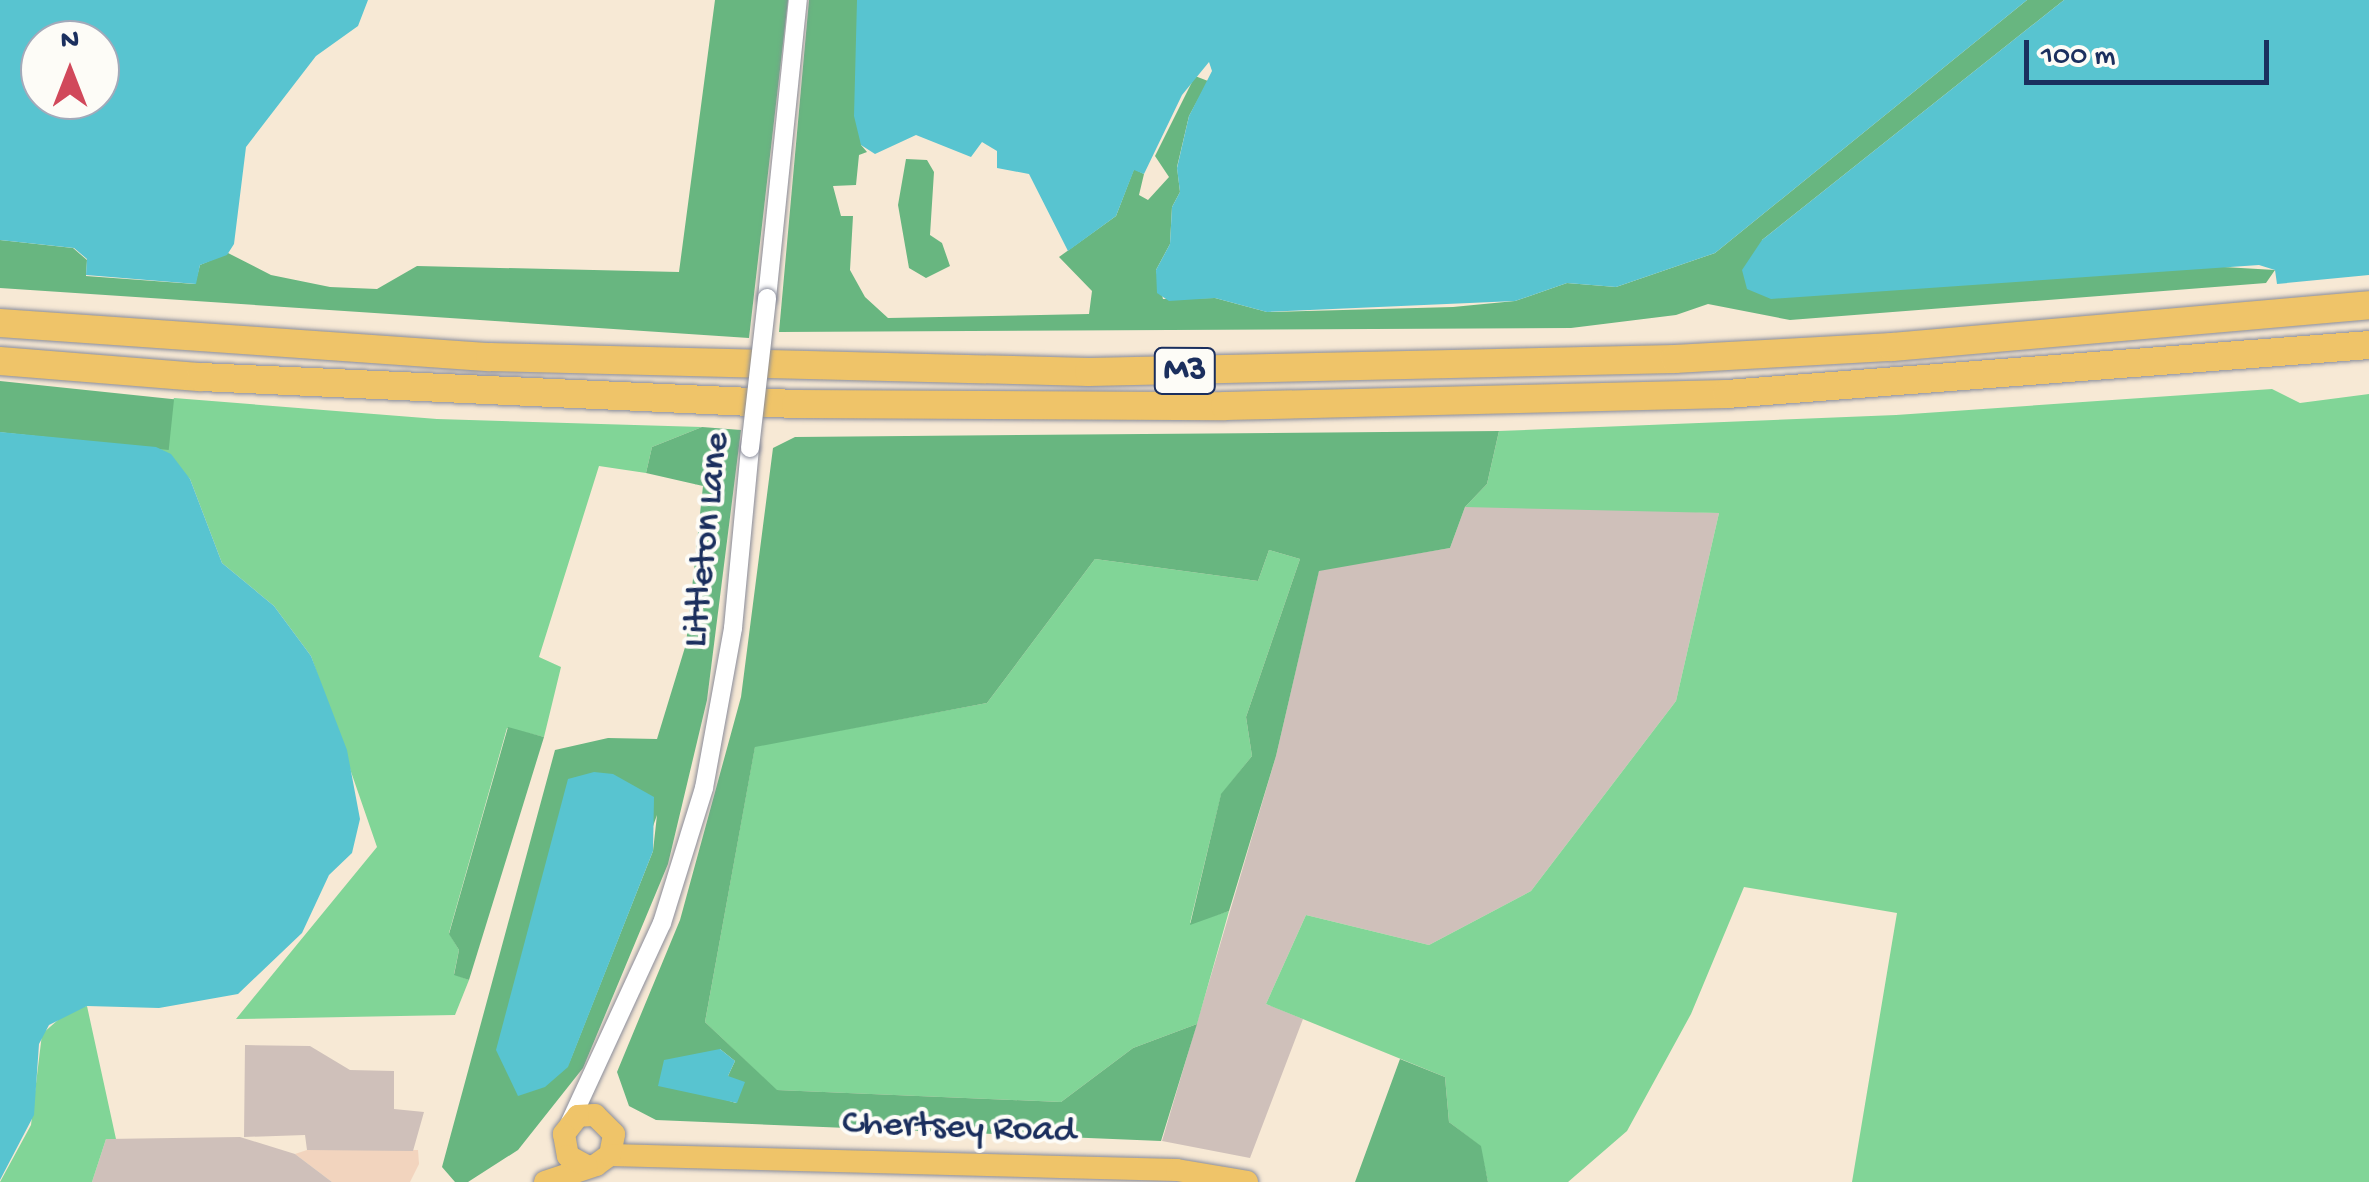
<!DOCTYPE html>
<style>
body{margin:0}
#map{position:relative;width:2369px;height:1182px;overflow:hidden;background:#f7e9d5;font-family:"Gochi Hand",sans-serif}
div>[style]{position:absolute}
.built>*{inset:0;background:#f2d4be}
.industrial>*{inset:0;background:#cfc0ba}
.green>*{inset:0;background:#81d597}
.forest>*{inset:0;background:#68b680;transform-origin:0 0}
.water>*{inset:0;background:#58c4d0}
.roads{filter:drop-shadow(0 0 2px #898c9a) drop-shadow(0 0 2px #898c9a)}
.minor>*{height:18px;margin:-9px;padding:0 9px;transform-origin:9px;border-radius:9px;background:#fff}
.major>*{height:22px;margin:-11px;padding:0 11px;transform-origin:11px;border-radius:11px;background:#efc469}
.highway>*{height:28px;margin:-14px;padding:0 14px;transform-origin:14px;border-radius:14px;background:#efc469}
.bridges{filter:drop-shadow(0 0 2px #898c9a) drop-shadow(0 0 2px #898c9a)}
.minor-bridge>*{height:18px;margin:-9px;padding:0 9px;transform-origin:9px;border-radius:9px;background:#fff}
span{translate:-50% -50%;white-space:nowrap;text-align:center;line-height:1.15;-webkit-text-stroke:8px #fdfcf7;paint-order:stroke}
.shield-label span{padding:2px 8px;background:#fdfcf7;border:2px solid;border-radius:8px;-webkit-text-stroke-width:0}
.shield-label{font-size:35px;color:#1b2f5e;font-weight:700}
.street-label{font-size:38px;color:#1b2f5e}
.north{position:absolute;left:20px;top:20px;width:100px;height:100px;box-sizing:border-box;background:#fdfcf7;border:2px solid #a3aaba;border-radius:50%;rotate:0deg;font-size:28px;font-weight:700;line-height:40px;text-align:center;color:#1b2f5e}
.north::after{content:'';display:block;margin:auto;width:35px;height:45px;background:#d1495b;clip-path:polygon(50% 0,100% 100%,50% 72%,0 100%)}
.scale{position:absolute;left:2024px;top:40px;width:245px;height:45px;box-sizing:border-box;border:5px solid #1b2f5e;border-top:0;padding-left:12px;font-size:30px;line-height:35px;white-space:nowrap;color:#1b2f5e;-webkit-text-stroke:8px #fdfcf7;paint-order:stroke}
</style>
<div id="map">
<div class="built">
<div style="clip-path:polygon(307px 1150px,418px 1150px,419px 1164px,410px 1182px,332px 1182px,295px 1154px)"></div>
</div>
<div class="industrial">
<div style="clip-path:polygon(1553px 506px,1719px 513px,1676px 701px,1531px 891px,1429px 945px,1306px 915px,1266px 1004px,1303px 1019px,1250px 1158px,1162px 1141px,1276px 756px,1319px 570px,1450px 548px,1465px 507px)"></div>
<div style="clip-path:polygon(245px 1045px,310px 1046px,350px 1070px,394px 1071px,394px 1109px,424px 1112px,413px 1151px,307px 1150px,305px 1135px,244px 1137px)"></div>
<div style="clip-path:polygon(240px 1137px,295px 1154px,332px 1182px,92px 1182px,106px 1139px)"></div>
</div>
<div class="green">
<div style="clip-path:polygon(2272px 389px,2300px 403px,2369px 394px,2369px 1182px,1852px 1182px,1897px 913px,1744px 887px,1691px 1014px,1627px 1131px,1568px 1182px,1488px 1182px,1480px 1146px,1449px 1122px,1445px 1077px,1266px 1004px,1306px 915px,1429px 945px,1531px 891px,1676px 701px,1719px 513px,1465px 507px,1487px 484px,1499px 431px,1896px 415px)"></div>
<div style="clip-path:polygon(174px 398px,437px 419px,702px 427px,652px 447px,646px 473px,599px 466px,539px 657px,561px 667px,544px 737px,507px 728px,449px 933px,459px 950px,454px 974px,469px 980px,455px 1015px,236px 1019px,377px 847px,311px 656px,274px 606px,222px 563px,190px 479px,156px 447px)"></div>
<div style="clip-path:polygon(1269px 550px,1300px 559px,1246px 717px,1252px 756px,1221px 795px,1190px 923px,1229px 911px,1197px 1024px,1133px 1048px,1061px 1102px,776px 1090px,705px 1022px,755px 746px,987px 703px,1095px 559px,1258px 581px)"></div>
<div style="clip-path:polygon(87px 1006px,116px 1139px,106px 1139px,92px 1182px,0 1182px,31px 1125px,42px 1034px,67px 1012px)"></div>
</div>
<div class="forest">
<div style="clip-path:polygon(715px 0,788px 0,749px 338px,0 288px,0 240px,73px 248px,87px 260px,86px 276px,195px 284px,200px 265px,228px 253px,271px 275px,330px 287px,377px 289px,417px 266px,679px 272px)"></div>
<div style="clip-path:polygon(809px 0,858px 0,861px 145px,867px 152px,859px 155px,856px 185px,833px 186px,841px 216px,853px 216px,850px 270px,865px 297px,888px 318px,1089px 314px,1092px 291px,1059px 257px,1116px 216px,1134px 169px,1144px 174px,1139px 195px,1148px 200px,1169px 177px,1155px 156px,1195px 76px,1208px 81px,1189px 116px,1177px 167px,1180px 192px,1172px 207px,1170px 244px,1156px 270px,1163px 299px,1215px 298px,1267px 312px,1453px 307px,1515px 301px,1567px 283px,1616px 287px,1715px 253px,2027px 0,2064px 0,1762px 240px,2275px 270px,2266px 283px,1790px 320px,1708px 304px,1676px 315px,1571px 328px,779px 332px)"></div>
<div style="clip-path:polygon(906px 159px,927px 160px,934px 172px,930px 235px,942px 243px,950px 266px,926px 278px,909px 268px,898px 205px)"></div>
<div style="left:0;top:381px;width:175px;height:51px;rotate:6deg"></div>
<div style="clip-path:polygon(evenodd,702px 427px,741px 430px,707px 700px,668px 864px,583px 1068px,518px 1150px,468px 1182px,455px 1182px,442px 1167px,555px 750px,608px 738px,657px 739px,686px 644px,703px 486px,646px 473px,652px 447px,702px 427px,657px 815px,653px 851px,568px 1066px,657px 815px)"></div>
<div style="clip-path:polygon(evenodd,1499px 431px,1487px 484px,1465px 507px,1450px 548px,1319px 571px,1276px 756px,1229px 911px,1190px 925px,1221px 794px,1252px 756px,1246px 717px,1300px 559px,1269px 550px,1258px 581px,1095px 559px,987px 703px,755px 747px,705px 1022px,777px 1090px,1061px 1102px,1133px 1048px,1197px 1024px,1161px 1141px,656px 1120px,629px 1106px,617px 1072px,680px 920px,741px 697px,773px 448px,795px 437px,1499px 431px,720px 1049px,735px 1061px,728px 1076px,736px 1103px,723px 1099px,720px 1049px)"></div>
<div style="clip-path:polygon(508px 727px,544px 737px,469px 980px,454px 975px,459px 950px,449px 934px)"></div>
<div style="clip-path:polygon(1400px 1059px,1445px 1077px,1449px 1122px,1481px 1146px,1488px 1182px,1355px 1182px)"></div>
</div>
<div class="water">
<div style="clip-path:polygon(evenodd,0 0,368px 0,358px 26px,316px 56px,246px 147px,234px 244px,227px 255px,200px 265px,196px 284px,86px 275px,87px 259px,74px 248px,0 240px,0 0,40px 40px,100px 40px,100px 100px,40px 100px,40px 40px)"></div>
<div style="clip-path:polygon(857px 0,2027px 0,1715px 253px,1616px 287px,1567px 283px,1515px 301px,1267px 312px,1215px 298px,1169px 301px,1157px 293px,1156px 270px,1170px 244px,1172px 207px,1180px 192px,1177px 168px,1189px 116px,1212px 71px,1209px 62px,1182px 95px,1144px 174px,1134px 170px,1116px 216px,1068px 251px,1029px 174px,997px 168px,997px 151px,982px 142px,971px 157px,916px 135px,875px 154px,861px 145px,854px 116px)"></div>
<div style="clip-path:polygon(2064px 0,2369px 0,2369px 275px,2277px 284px,2275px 270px,2259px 265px,1771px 299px,1747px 289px,1742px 270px,1762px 240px)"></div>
<div style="clip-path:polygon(0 432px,156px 447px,171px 454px,190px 479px,222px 563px,274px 606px,311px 656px,347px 750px,360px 819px,352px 853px,329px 875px,302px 933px,238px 994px,159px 1008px,87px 1006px,49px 1025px,39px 1044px,34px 1115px,0 1180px)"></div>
<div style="clip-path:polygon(594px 772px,613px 774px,654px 797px,653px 851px,568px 1067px,545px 1087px,518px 1096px,496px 1050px,568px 779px)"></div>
<div style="clip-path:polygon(720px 1049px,735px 1061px,728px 1076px,745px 1082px,737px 1103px,658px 1086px,664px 1060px)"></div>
</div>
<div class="roads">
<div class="minor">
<div style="left:767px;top:298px;width:300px;rotate:-84.1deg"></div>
<div style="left:570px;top:1122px;width:219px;rotate:-65.2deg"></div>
<div style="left:662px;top:923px;width:141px;rotate:-72.7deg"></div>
<div style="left:704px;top:788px;width:163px;rotate:-79.7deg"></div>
<div style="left:733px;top:628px;width:181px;rotate:-84.6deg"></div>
</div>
<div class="major">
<div style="left:610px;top:1155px;width:567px;rotate:1.52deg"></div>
<div style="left:1177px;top:1170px;width:71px;rotate:9.7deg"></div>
<div style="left:545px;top:1182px;width:54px;rotate:-18.4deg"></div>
<div style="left:596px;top:1165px;width:17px;rotate:-36deg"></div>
<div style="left:610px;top:1155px;width:21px;rotate:-79deg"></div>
<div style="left:614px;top:1134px;width:27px;rotate:-135deg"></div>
<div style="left:595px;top:1115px;width:17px;rotate:177deg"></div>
<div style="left:578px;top:1116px;width:23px;rotate:128deg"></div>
<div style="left:564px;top:1134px;width:22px;rotate:80deg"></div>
<div style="left:568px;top:1156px;width:21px;rotate:28deg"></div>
</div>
<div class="highway">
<div style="left:0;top:323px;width:491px;rotate:4deg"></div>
<div style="left:490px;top:357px;width:599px;rotate:1.43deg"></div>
<div style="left:1089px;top:372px;width:586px;rotate:-1.27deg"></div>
<div style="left:1675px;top:359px;width:217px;rotate:-3.2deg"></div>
<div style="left:1892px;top:347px;width:479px;rotate:-5deg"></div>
<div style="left:0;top:361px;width:202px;rotate:4.6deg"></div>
<div style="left:201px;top:377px;width:596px;rotate:2.6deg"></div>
<div style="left:796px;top:404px;width:429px;rotate:0.3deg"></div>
<div style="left:1225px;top:406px;width:502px;rotate:-1.37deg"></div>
<div style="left:1727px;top:394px;width:644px;rotate:-4.36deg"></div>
</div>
</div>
<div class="bridges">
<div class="minor-bridge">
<div style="left:750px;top:448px;width:151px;rotate:-83.5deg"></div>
</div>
</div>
<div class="shield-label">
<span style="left:1185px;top:371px">M3</span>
</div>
<div class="street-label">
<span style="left:708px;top:540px;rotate:-84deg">Littleton Lane</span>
<span style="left:959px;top:1129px;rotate:2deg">Chertsey Road</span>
</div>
<div class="north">N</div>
<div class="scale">100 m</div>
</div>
